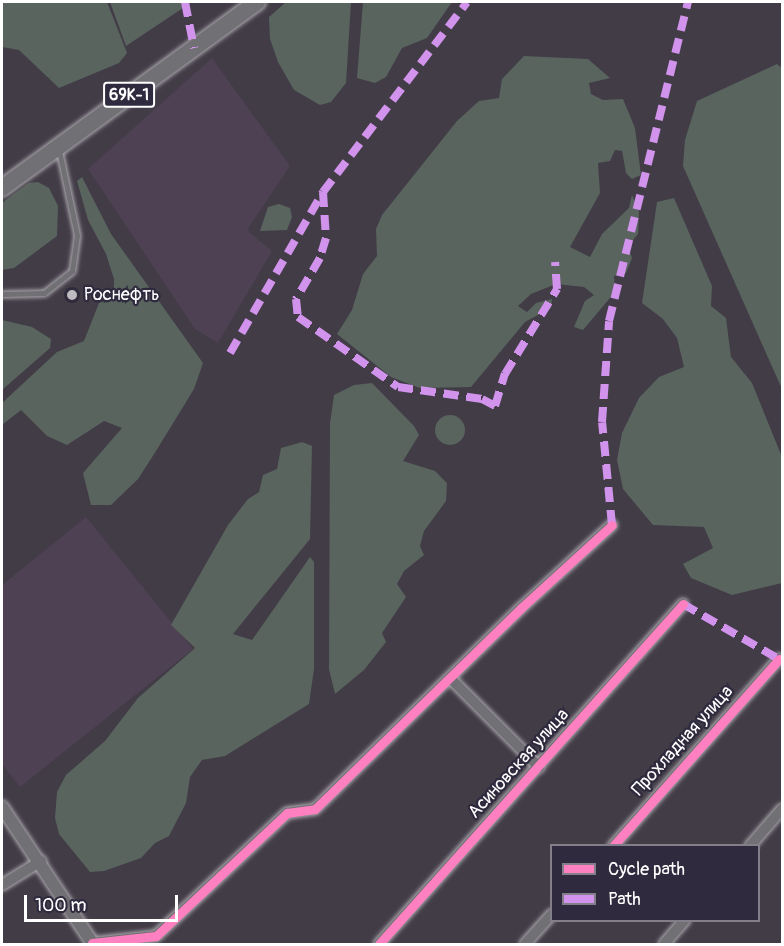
<!DOCTYPE html>
<meta charset="utf-8">
<style>
body{margin:0}
#map{position:relative;width:784px;height:946px;overflow:hidden;background:#423c47;font-family:Pangolin,sans-serif}
div>[style]{position:absolute}
.built>*{inset:0;background:#4d4153}
.green>*{inset:0;background:#58645d}
.round{border-radius:50%}
.roads{filter:drop-shadow(0 0 2px #aaa7ac) drop-shadow(0 0 2px #aaa7ac)}
.service>*{height:5px;margin:-2.5px;padding:0 2.5px;transform-origin:2.5px;border-radius:2.5px;background:#717074}
.minor>*{height:10px;margin:-5px;padding:0 5px;transform-origin:5px;border-radius:5px;background:#717074}
.tertiary>*{height:12px;margin:-6px;padding:0 6px;transform-origin:6px;border-radius:6px;background:#717074}
.primary>*{height:16px;margin:-8px;padding:0 8px;transform-origin:8px;border-radius:8px;background:#717074}
.quiet>*{height:8px;margin-top:-4px;transform-origin:0;background:repeating-linear-gradient(90deg,#d193ec 0 15px,transparent 0 23px)}
.cycleway>*{height:9px;margin:-4.5px;padding:0 4.5px;transform-origin:4.5px;border-radius:4.5px;background:#ff80c0}
.dots>*{width:16px;height:16px;translate:-50% -50%;box-sizing:border-box;border:3px solid #2f2a3d;border-radius:50%}
span{translate:-50% -50%;white-space:nowrap;text-align:center;line-height:1.15;-webkit-text-stroke:4.5px #2f2a3d;paint-order:stroke}
.shield-label span{padding:2px 4px;background:#2f2a3d;border:2px solid;border-radius:4px;-webkit-text-stroke-width:0}
.shield-label{font-size:16px;color:#fff;font-weight:700}
.poi-label{font-size:18px;color:#fff}
.left{translate:0 -50%;text-align:left}
.street-label{font-size:18px;color:#fff}
.frame{position:absolute;inset:0;border:3px solid #fff;pointer-events:none}
.legend{position:absolute;left:550px;top:844px;width:210px;height:78px;box-sizing:border-box;background:#2f2a3d;border:2px solid #827f8b;margin:0;padding:8px 10px;list-style:none;font-size:18px;color:#fff}
.legend li{display:flex;align-items:center;gap:12px;height:30px}
.legend b{width:30px;border:2px solid #827f8b}
.scale{position:absolute;left:24px;top:895px;width:154px;height:27px;box-sizing:border-box;border:3px solid #fff;border-top:0;padding-left:8px;font-size:18px;line-height:21px;white-space:nowrap;color:#fff;-webkit-text-stroke:4px #2f2a3d;paint-order:stroke}
</style>
<div id="map">
<div class="built">
<div style="clip-path:polygon(212px 58px,290px 166px,247px 230px,272px 251px,218px 343px,195px 329px,88px 169px)"></div>
<div style="clip-path:polygon(86px 517px,193px 649px,20px 787px,2px 764px,2px 585px)"></div>
</div>
<div class="green">
<div style="clip-path:polygon(2px 2px,107px 2px,127px 53px,119px 63px,59px 88px,19px 50px,2px 47px)"></div>
<div style="clip-path:polygon(110px 2px,192px 2px,126px 46px)"></div>
<div style="clip-path:polygon(286px 2px,351px 2px,346px 83px,331px 102px,320px 105px,294px 90px,278px 62px,270px 39px,269px 17px)"></div>
<div style="clip-path:polygon(363px 2px,452px 2px,427px 38px,402px 48px,386px 77px,375px 83px,357px 78px)"></div>
<div style="clip-path:polygon(524px 56px,588px 59px,610px 78px,589px 83px,591px 94px,603px 100px,623px 99px,635px 128px,641px 175px,632px 179px,626px 173px,622px 151px,615px 150px,610px 161px,598px 163px,600px 193px,570px 247px,590px 257px,602px 234px,629px 208px,632px 195px,639px 211px,638px 234px,628px 246px,632px 258px,626px 273px,614px 276px,615px 292px,583px 330px,574px 327px,585px 301px,594px 295px,584px 287px,556px 284px,531px 294px,518px 306px,527px 312px,536px 303px,552px 299px,551px 308px,525px 322px,471px 387px,420px 388px,391px 377px,337px 334px,352px 310px,363px 274px,377px 256px,376px 229px,382px 215px,457px 121px,479px 101px,499px 98px,502px 79px)"></div>
<div style="clip-path:polygon(777px 64px,782px 68px,782px 389px,683px 166px,685px 140px,697px 101px)"></div>
<div style="clip-path:polygon(82px 177px,111px 234px,203px 363px,194px 389px,156px 451px,138px 479px,111px 505px,91px 505px,83px 473px,122px 428px,104px 421px,67px 445px,47px 436px,21px 410px,2px 425px,2px 403px,57px 352px,84px 341px,99px 303px,114px 298px,114px 279px,106px 254px,88px 220px,77px 181px)"></div>
<div style="clip-path:polygon(38px 182px,49px 188px,58px 206px,57px 236px,14px 268px,2px 270px,2px 203px,29px 183px)"></div>
<div style="clip-path:polygon(674px 198px,712px 286px,711px 306px,726px 318px,731px 357px,752px 383px,782px 457px,782px 583px,732px 595px,691px 578px,683px 564px,713px 548px,704px 527px,653px 525px,623px 489px,617px 460px,622px 433px,639px 398px,659px 377px,684px 367px,677px 338px,663px 319px,642px 303px,657px 202px)"></div>
<div style="clip-path:polygon(279px 204px,290px 208px,292px 217px,287px 230px,260px 231px,268px 207px)"></div>
<div style="clip-path:polygon(2px 320px,32px 327px,51px 339px,50px 348px,2px 390px)"></div>
<div style="clip-path:polygon(372px 383px,414px 426px,419px 435px,403px 461px,435px 471px,447px 483px,446px 501px,424px 531px,420px 546px,424px 555px,404px 571px,397px 584px,406px 597px,382px 633px,386px 642px,364px 670px,335px 694px,329px 669px,330px 423px,334px 395px,354px 385px)"></div>
<div class="round" style="left:435px;top:415px;width:30px;height:30px"></div>
<div style="clip-path:polygon(302px 442px,312px 446px,310px 539px,233px 634px,252px 640px,310px 557px,314px 562px,314px 669px,309px 704px,225px 756px,202px 760px,190px 777px,186px 803px,169px 836px,155px 843px,141px 858px,104px 871px,90px 872px,59px 834px,55px 818px,57px 792px,66px 775px,105px 741px,138px 698px,195px 648px,171px 625px,228px 525px,248px 499px,259px 492px,263px 475px,277px 469px,281px 448px)"></div>
</div>
<div class="roads">
<div class="service">
<div style="left:2px;top:294px;width:42px;rotate:-1.4deg"></div>
<div style="left:44px;top:293px;width:36px;rotate:-38deg"></div>
<div style="left:72px;top:271px;width:36px;rotate:-82deg"></div>
<div style="left:77px;top:235px;width:87px;rotate:-102deg"></div>
</div>
<div class="minor">
<div style="left:450px;top:678px;width:126px;rotate:45deg"></div>
<div style="left:613px;top:846px;width:250px;rotate:-48.4deg"></div>
<div style="left:750px;top:846px;width:49px;rotate:-49.1deg"></div>
<div style="left:2px;top:885px;width:46px;rotate:-31.6deg"></div>
<div style="left:92px;top:943px;width:64px;rotate:-6.2deg"></div>
<div style="left:156px;top:936px;width:180px;rotate:-43.2deg"></div>
<div style="left:287px;top:813px;width:28px;rotate:-8deg"></div>
<div style="left:315px;top:809px;width:288px;rotate:-44.3deg"></div>
<div style="left:521px;top:608px;width:123px;rotate:-42.4deg"></div>
<div style="left:379px;top:944px;width:456px;rotate:-48.2deg"></div>
<div style="left:525px;top:944px;width:40px;rotate:-48deg"></div>
<div style="left:664px;top:944px;width:32px;rotate:-49deg"></div>
</div>
<div class="tertiary">
<div style="left:2px;top:807px;width:164px;rotate:56.4deg"></div>
</div>
<div class="primary">
<div style="left:2px;top:188px;width:316px;rotate:-36.1deg"></div>
</div>
</div>
<div class="quiet">
<div style="left:185px;top:2px;width:47px;rotate:78.9deg"></div>
<div style="left:323px;top:192px;width:46px;rotate:86.3deg"></div>
<div style="left:326px;top:238px;width:21px;rotate:107deg"></div>
<div style="left:320px;top:258px;width:48px;rotate:120.3deg"></div>
<div style="left:296px;top:299px;width:18px;rotate:84deg"></div>
<div style="left:298px;top:317px;width:122px;rotate:35deg"></div>
<div style="left:398px;top:387px;width:85px;rotate:8.1deg"></div>
<div style="left:482px;top:399px;width:15px;rotate:28deg"></div>
<div style="left:495px;top:406px;width:34px;rotate:-73deg"></div>
<div style="left:505px;top:374px;width:100px;rotate:-58.5deg"></div>
<div style="left:557px;top:289px;width:27px;rotate:-94deg"></div>
<div style="left:230px;top:353px;width:186px;rotate:-60deg"></div>
<div style="left:323px;top:192px;width:238px;rotate:-52.8deg"></div>
<div style="left:612px;top:525px;width:103px;rotate:-95.5deg"></div>
<div style="left:602px;top:422px;width:101px;rotate:-86deg"></div>
<div style="left:609px;top:321px;width:329px;rotate:-76.1deg"></div>
<div style="left:683px;top:604px;width:114px;rotate:29.9deg"></div>
</div>
<div class="cycleway">
<div style="left:613px;top:846px;width:250px;rotate:-48.4deg"></div>
<div style="left:92px;top:943px;width:64px;rotate:-6.2deg"></div>
<div style="left:156px;top:936px;width:180px;rotate:-43.2deg"></div>
<div style="left:287px;top:813px;width:28px;rotate:-8deg"></div>
<div style="left:315px;top:809px;width:288px;rotate:-44.3deg"></div>
<div style="left:521px;top:608px;width:123px;rotate:-42.4deg"></div>
<div style="left:379px;top:944px;width:456px;rotate:-48.2deg"></div>
</div>
<div class="dots">
<div style="left:72px;top:295px;background:#bdbbbf"></div>
</div>
<div class="shield-label">
<span style="left:129px;top:95px">69К-1</span>
</div>
<div class="poi-label">
<span class="left" style="left:84px;top:295px">Роснефть</span>
</div>
<div class="street-label">
<span style="left:683px;top:741px;rotate:-48deg">Прохладная улица</span>
<span style="left:519px;top:764px;rotate:-48deg">Асиновская улица</span>
</div>
<div class="frame"></div>
<ul class="legend">
<li><b style="height:8px;background:#ff80c0"></b>Cycle path</li>
<li><b style="height:8px;background:#d193ec"></b>Path</li>
</ul>
<div class="scale">100 m</div>
</div>
